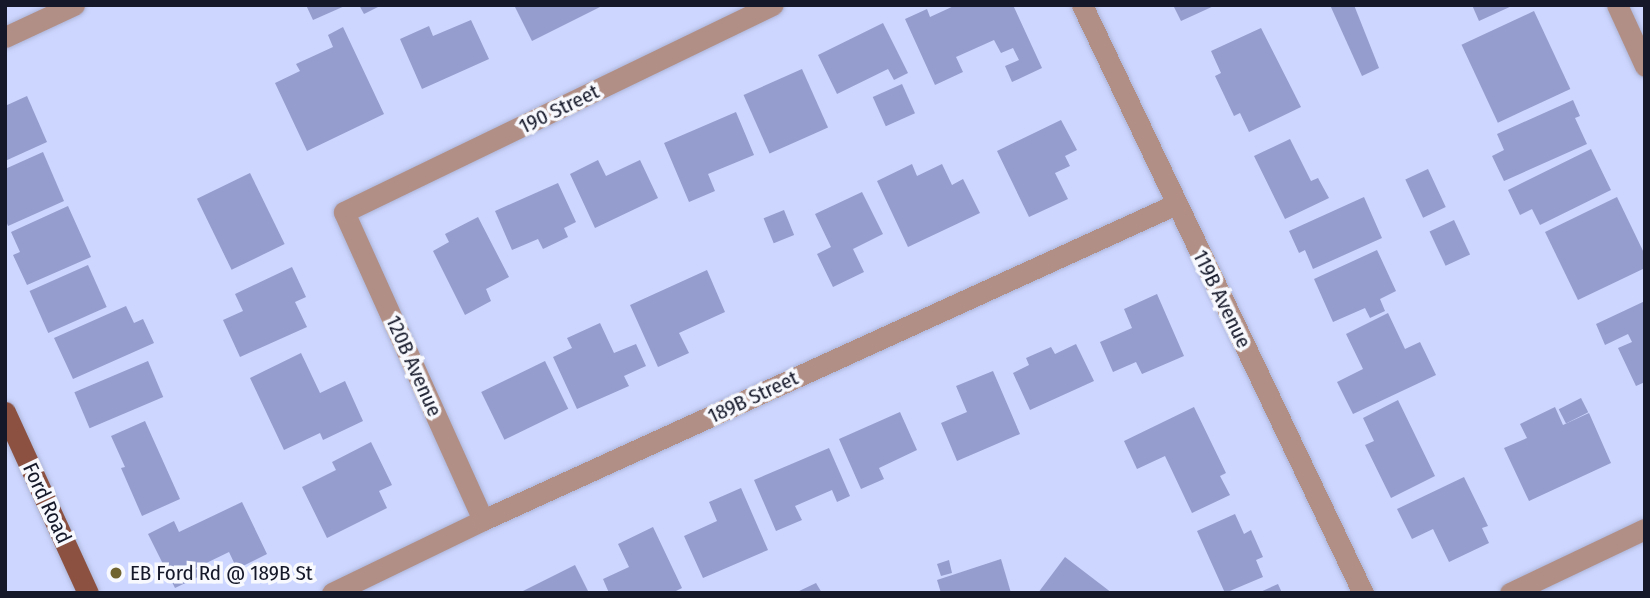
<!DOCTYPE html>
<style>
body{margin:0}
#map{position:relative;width:1650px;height:598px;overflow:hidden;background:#cdd6fe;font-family:"Fira Sans Condensed",sans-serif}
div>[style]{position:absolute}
.building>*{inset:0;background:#949dcd;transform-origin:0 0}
.roads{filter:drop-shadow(0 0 2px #acb4d8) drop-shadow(0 0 2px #acb4d8)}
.minor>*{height:21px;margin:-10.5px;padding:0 10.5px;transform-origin:10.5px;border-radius:10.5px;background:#b28f86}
.major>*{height:21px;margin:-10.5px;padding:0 10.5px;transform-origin:10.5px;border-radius:10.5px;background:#8c5141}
.dots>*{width:19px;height:19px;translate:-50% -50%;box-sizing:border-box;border:4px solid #f7f9fe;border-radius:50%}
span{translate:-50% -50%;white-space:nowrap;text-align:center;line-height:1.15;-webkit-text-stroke:7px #f7f9fe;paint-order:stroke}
.street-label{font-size:21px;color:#151829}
.poi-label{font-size:21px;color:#151829}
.left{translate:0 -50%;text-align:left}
.frame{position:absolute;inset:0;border:7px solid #151829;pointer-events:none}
</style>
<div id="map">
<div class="building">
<div style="clip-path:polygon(306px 5px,347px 5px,313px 20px)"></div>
<div style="clip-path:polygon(359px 5px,382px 5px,364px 14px)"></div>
<div style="clip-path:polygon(514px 5px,604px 5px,532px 41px)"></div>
<div style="clip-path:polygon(956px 5px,1013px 5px,1042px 68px,1012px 82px,1005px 66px,1019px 60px,1013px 48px,1001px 53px,994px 40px,956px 57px,963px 72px,935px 85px,905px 19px,927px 9px,930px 17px)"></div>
<div style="clip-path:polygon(1173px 5px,1216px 5px,1181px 21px)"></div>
<div style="clip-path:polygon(1330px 5px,1354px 5px,1379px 68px,1362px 76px)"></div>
<div style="clip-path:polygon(1472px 5px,1514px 5px,1479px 21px)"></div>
<div style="left:1534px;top:11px;width:86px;height:80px;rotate:65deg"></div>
<div style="clip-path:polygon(471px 20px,489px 59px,422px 89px,400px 39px,429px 26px,433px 36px)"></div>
<div style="clip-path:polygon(883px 23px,908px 73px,894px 80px,888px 69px,837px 94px,818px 55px)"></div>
<div style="clip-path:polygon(343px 27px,384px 114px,307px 151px,275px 83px,300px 71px,296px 64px,333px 47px,328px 35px)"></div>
<div style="clip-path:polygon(1261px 28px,1301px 107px,1249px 132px,1240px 113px,1234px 116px,1215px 76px,1221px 73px,1211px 51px)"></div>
<div style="left:802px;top:69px;width:64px;height:64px;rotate:66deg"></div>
<div style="left:902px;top:84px;width:32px;height:32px;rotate:66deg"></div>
<div style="clip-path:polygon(27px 96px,47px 142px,5px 161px,5px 106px)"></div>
<div style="clip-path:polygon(1573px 100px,1580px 116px,1575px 118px,1587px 144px,1504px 181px,1492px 156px,1504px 150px,1497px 134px)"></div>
<div style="clip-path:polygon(736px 112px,754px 155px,708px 174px,715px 191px,689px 202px,664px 143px)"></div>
<div style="clip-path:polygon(1061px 120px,1077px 150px,1065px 156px,1070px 166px,1055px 173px,1068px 199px,1029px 217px,997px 151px)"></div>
<div style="clip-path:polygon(1290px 139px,1311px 181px,1318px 178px,1329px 198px,1285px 219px,1254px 156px)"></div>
<div style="clip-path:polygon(1591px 149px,1611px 190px,1540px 225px,1532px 209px,1520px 215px,1508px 190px)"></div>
<div style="clip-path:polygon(43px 152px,64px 201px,8px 226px,5px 218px,5px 169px)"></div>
<div style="clip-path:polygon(598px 160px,606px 176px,640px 160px,658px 198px,595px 228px,570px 174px)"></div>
<div style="clip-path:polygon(912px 164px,917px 176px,942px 164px,952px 185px,963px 179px,980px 213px,908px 247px,877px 181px)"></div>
<div style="left:1428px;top:169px;width:42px;height:25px;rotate:65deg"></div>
<div style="left:250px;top:173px;width:79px;height:59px;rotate:64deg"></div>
<div style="clip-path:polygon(558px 183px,576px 222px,564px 228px,568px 237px,543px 249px,538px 239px,512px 250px,495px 211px)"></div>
<div style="clip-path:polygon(862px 192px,883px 234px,853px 249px,864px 272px,833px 287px,817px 254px,831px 247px,815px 214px)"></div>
<div style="clip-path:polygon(1364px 197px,1382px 238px,1313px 269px,1305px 250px,1299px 253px,1289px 231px)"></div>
<div style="clip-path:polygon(1617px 197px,1645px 255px,1645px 268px,1578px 300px,1545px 232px)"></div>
<div style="clip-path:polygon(68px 206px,91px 257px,27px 285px,13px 255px,20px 252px,11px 232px)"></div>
<div style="left:784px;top:210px;width:27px;height:22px;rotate:68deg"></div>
<div style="clip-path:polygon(478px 217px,509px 277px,486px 289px,491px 301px,465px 315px,433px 251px,449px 242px,445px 234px)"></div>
<div style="left:1454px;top:220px;width:38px;height:27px;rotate:65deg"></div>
<div style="clip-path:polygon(1377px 250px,1396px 291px,1380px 299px,1385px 311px,1370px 318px,1365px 308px,1333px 322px,1314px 279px)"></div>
<div style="left:88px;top:265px;width:46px;height:64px;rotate:66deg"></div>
<div style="clip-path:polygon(292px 267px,306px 297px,295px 302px,307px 327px,240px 357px,223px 320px,243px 311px,235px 294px)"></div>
<div style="clip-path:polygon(707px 270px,725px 312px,679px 333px,689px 353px,658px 367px,630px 305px)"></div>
<div style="clip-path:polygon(1157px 294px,1184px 356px,1142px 374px,1136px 362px,1113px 372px,1100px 342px,1132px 328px,1124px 309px)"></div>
<div style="clip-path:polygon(1645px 301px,1645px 382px,1636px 386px,1618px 348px,1632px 342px,1628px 334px,1605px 345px,1596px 324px)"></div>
<div style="clip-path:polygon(126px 306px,134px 323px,143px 319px,154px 343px,73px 379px,54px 338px)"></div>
<div style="clip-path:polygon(1388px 313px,1405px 349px,1420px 342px,1436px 375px,1353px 414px,1337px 382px,1363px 369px,1346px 334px)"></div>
<div style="clip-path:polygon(600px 323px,614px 353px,636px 344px,646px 366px,624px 376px,629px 386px,577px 409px,553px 357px,572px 348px,567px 338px)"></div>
<div style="clip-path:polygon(1076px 344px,1094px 381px,1030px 410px,1013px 373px,1029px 365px,1026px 358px,1051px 347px,1055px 354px)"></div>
<div style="clip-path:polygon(301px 353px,320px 393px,345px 381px,363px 421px,323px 440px,320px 433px,284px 450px,250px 378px)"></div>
<div style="left:148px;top:361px;width:39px;height:80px;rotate:67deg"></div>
<div style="left:545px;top:361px;width:53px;height:71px;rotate:64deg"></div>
<div style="clip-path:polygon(993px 371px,1020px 434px,957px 461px,941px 423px,967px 412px,956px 386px)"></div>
<div style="left:1581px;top:398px;width:16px;height:25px;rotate:63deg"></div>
<div style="clip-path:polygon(1398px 400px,1435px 476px,1391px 498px,1365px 445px,1374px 441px,1363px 418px)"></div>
<div style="clip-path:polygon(1194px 407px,1226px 473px,1220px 476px,1230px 495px,1192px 513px,1165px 456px,1137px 469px,1124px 441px)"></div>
<div style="clip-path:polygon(1555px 407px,1563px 425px,1589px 413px,1611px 463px,1529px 501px,1504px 448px,1527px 438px,1520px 424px)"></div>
<div style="clip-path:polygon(900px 412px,917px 450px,879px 468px,884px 479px,861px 489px,839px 439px)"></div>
<div style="clip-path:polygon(145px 421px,180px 499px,142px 516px,121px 468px,125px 467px,111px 436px)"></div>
<div style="clip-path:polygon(371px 442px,392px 485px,379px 491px,387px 508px,327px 538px,302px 487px,336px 470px,332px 462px)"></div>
<div style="clip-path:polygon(829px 448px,850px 496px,837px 502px,832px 490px,795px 506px,802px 520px,776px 531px,754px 480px)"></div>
<div style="clip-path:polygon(1464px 477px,1488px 526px,1482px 528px,1489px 543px,1449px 562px,1433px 529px,1412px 539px,1397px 509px)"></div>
<div style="clip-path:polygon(741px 488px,768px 550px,703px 578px,684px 536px,717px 521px,709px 502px)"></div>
<div style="clip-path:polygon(242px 502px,267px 554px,237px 569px,229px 552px,196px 568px,200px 576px,175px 588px,148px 534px,174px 521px,179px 532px)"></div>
<div style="clip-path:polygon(1235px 514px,1244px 534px,1251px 530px,1263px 557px,1256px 560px,1263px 577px,1225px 593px,1197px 531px)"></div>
<div style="clip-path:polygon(653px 527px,682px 588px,672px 593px,609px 593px,603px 579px,629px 567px,618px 544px)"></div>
<div style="clip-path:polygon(1065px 557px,1112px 593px,1038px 593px)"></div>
<div style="clip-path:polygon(1001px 559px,1011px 593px,941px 593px,937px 580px)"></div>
<div style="clip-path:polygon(949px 560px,952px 573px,941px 576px,937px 564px)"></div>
<div style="clip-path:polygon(575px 565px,589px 593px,519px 593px)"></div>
<div style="clip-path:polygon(816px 583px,822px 593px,795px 593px)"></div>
<div style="clip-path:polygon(1278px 584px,1282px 593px,1258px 593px)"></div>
</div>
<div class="roads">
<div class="minor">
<div style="left:1082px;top:5px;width:652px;rotate:64.46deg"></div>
<div style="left:1617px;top:5px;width:67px;rotate:65.3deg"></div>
<div style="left:5px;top:37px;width:76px;rotate:-24.9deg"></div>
<div style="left:483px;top:520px;width:338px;rotate:-114.3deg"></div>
<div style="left:344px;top:212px;width:476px;rotate:-25.8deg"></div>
<div style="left:332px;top:593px;width:168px;rotate:-25.8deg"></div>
<div style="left:483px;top:520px;width:762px;rotate:-24.51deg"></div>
<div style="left:1510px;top:593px;width:149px;rotate:-25.4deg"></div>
</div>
<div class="major">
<div style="left:5px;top:412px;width:199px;rotate:65.4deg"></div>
</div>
</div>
<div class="dots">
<div style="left:116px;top:573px;background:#706330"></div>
</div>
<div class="street-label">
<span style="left:559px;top:109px;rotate:-26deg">190 Street</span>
<span style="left:1222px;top:299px;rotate:64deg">119B Avenue</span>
<span style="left:414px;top:366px;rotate:66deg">120B Avenue</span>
<span style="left:753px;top:397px;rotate:-25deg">189B Street</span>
<span style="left:47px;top:503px;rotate:65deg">Ford Road</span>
</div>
<div class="poi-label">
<span class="left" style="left:130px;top:573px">EB Ford Rd @ 189B St</span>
</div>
<div class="frame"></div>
</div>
